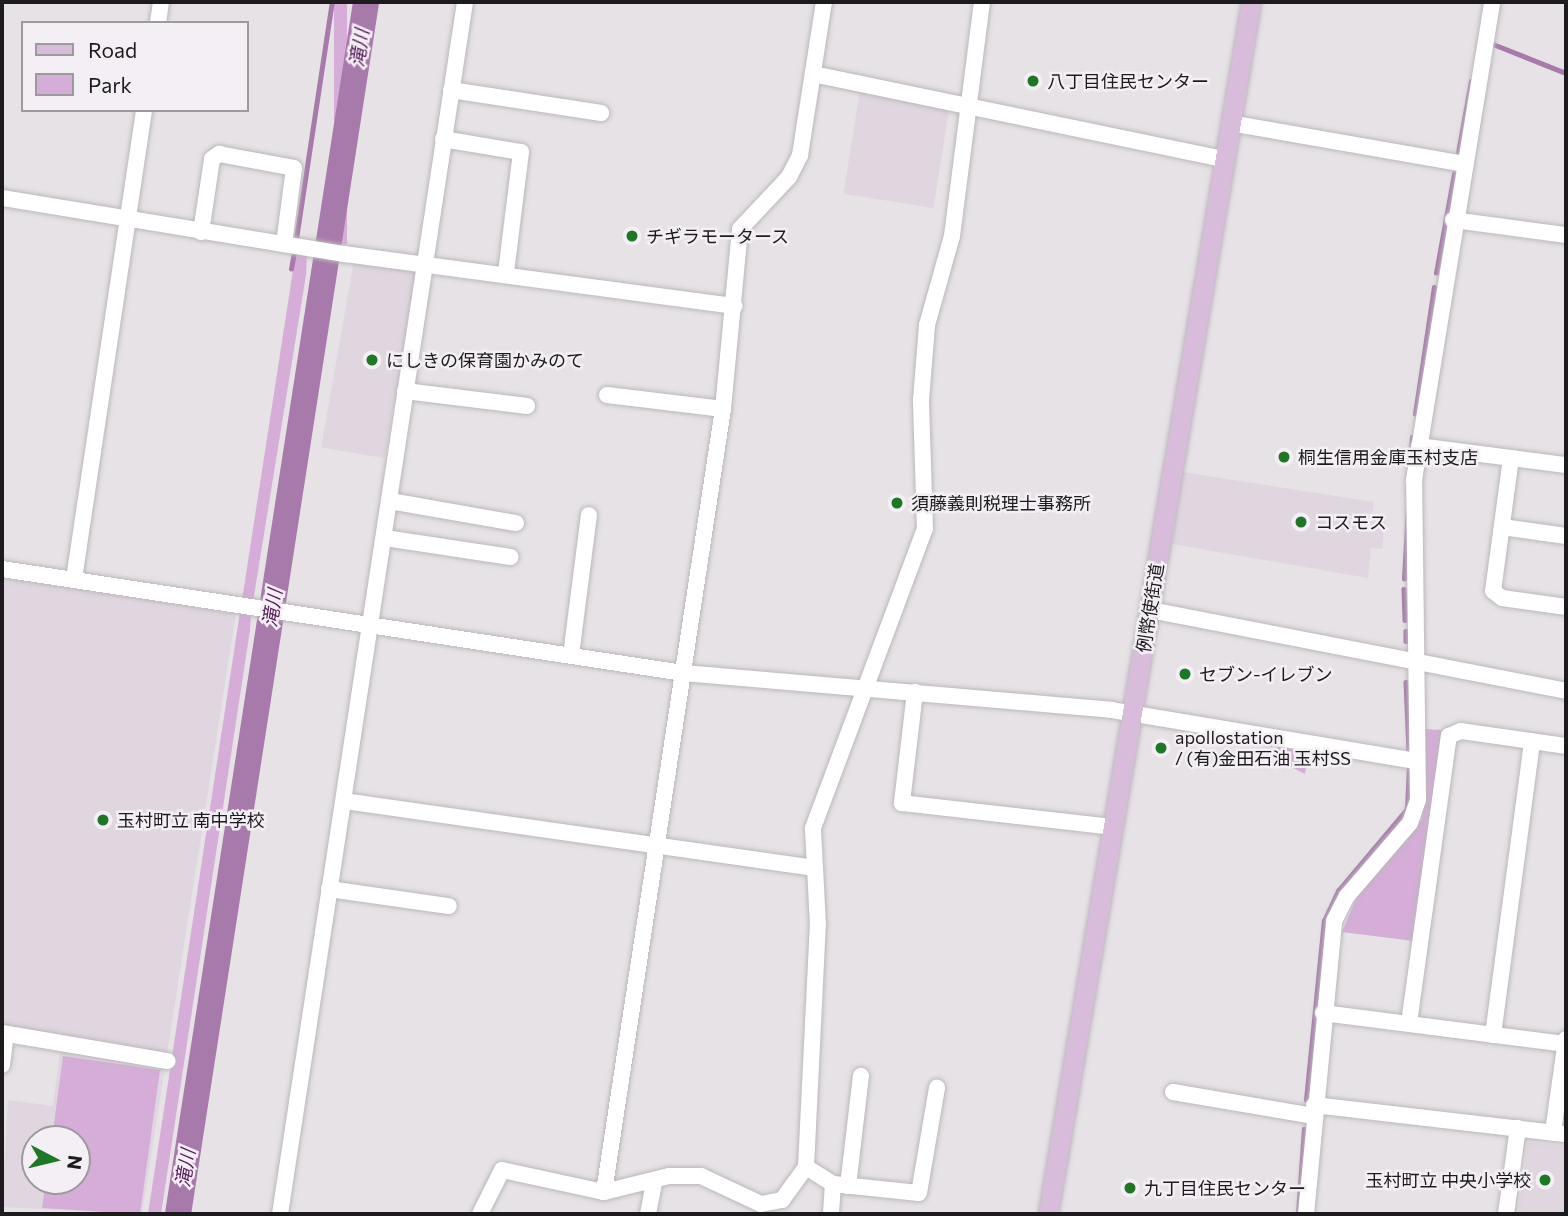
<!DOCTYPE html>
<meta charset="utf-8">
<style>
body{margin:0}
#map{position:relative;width:1568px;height:1216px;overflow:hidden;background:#e6e2e6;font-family:Commissioner,"Noto Sans JP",sans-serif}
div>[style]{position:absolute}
.built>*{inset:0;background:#e0d6e0;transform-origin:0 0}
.green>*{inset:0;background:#d5add8;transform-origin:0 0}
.stream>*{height:4.5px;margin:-2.25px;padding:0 2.25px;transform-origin:2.25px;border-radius:2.25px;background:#a87aab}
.river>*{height:26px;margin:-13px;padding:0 13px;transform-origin:13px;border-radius:13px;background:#a87aab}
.roads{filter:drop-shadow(0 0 2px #bbb7bb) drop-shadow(0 0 2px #bbb7bb)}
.minor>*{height:16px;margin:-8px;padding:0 8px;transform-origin:8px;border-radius:8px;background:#fff}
.major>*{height:19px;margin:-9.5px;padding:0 9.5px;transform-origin:9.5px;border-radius:9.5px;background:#d9bcdb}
.dots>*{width:19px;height:19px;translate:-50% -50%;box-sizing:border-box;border:4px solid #f3eff4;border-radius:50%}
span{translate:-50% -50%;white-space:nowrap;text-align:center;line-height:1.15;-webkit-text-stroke:5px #f3eff4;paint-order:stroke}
.poi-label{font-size:18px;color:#1d1b1d}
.left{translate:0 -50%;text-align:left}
.right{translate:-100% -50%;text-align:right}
.street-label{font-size:18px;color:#1d1b1d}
.water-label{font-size:19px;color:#541b59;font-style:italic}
.frame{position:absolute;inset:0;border:4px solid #1d1b1d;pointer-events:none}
.legend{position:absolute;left:21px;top:21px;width:228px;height:91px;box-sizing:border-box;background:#f3eff4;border:2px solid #9d9a9e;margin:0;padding:9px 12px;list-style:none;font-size:21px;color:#1d1b1d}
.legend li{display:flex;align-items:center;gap:14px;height:35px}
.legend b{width:35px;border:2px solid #9d9a9e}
.north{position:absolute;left:21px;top:1125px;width:70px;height:70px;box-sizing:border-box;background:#f3eff4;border:2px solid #9d9a9e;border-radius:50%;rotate:97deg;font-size:19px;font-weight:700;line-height:28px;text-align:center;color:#1d1b1d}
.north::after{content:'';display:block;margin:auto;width:24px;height:32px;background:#1e7725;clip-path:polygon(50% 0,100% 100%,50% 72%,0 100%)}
</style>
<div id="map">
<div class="built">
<div style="left:860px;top:90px;width:91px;height:105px;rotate:9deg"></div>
<div style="left:354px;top:261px;width:64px;height:189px;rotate:10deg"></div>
<div style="clip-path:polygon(1183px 472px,1374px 502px,1372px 513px,1386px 516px,1382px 549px,1371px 548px,1368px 578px,1172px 544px)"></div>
<div style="clip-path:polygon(evenodd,2px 578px,236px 613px,142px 1214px,2px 1207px,8px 1100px,53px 1106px,62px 1037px,2px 1026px,2px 578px,35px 1139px,77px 1139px,77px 1181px,35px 1181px,35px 1139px)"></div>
<div style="clip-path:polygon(1528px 1142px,1566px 1146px,1566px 1214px,1518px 1214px)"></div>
</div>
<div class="green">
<div style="left:334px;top:2px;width:13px;height:242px"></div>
<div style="clip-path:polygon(296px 251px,307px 253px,306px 275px,253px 602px,242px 600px)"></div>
<div style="clip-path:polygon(240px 612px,251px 614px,250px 630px,161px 1214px,148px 1214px)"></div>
<div style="clip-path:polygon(1423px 729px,1442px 730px,1414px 941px,1342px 932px,1357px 897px,1422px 819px)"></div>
<div style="clip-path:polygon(1279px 744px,1309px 749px,1305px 774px,1274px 758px)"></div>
<div style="clip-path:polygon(63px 1056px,160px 1070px,140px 1214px,42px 1208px,46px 1181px,77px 1181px,77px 1139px,52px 1139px)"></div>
</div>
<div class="stream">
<div style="left:1493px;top:44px;width:79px;rotate:21.7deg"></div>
<div style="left:1458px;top:153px;width:73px;rotate:-79.8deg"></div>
<div style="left:296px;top:239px;width:240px;rotate:-81.4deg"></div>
<div style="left:291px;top:269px;width:17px;rotate:-80deg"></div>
<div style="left:1436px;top:273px;width:101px;rotate:-79.7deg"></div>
<div style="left:1415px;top:414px;width:128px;rotate:-81.5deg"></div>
<div style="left:1404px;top:579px;width:142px;rotate:-86.8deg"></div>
<div style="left:1404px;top:589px;width:31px;rotate:88deg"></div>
<div style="left:1406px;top:631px;width:10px;rotate:90deg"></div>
<div style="left:1406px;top:682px;width:70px;rotate:87.5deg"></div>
<div style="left:1306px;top:1100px;width:180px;rotate:-84.3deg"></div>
<div style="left:1324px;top:921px;width:33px;rotate:-65deg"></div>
<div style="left:1338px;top:891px;width:107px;rotate:-49.9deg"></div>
<div style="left:1407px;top:809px;width:43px;rotate:-87.3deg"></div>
<div style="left:1298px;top:1214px;width:85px;rotate:-86deg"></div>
</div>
<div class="river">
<div style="left:178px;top:1214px;width:1226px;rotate:-81.18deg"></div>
</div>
<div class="roads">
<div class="minor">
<div style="left:158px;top:23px;width:21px;rotate:-82deg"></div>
<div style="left:813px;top:74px;width:420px;rotate:11.7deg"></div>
<div style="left:451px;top:90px;width:152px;rotate:8.7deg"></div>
<div style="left:1230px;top:123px;width:238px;rotate:9.9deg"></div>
<div style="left:443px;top:139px;width:79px;rotate:9.5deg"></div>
<div style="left:521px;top:152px;width:122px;rotate:97.1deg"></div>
<div style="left:2px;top:198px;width:347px;rotate:9.3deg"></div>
<div style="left:344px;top:254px;width:394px;rotate:7.6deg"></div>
<div style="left:1453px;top:220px;width:114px;rotate:7.6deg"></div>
<div style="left:201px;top:232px;width:74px;rotate:-81.4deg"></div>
<div style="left:212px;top:159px;width:9px;rotate:-36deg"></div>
<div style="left:219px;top:154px;width:76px;rotate:10.6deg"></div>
<div style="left:294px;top:168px;width:77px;rotate:97.5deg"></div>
<div style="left:405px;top:391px;width:123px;rotate:7deg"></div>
<div style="left:607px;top:395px;width:117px;rotate:6.9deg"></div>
<div style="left:1419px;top:446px;width:148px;rotate:7.4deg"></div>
<div style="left:1511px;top:458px;width:134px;rotate:97.7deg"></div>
<div style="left:1493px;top:591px;width:11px;rotate:38deg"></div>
<div style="left:1502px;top:598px;width:65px;rotate:8deg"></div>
<div style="left:390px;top:501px;width:128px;rotate:9.9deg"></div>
<div style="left:1502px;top:527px;width:65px;rotate:8deg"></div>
<div style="left:385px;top:538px;width:127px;rotate:8.6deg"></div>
<div style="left:2px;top:569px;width:689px;rotate:8.68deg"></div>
<div style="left:683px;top:673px;width:430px;rotate:4.9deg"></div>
<div style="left:1111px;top:710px;width:310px;rotate:9.5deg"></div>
<div style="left:74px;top:579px;width:474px;rotate:-81.5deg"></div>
<div style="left:1150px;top:610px;width:424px;rotate:11deg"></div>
<div style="left:571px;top:655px;width:141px;rotate:-82.7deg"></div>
<div style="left:915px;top:692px;width:112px;rotate:96.7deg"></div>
<div style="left:902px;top:803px;width:212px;rotate:6.5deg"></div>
<div style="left:344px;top:801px;width:473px;rotate:8.1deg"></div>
<div style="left:329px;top:889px;width:121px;rotate:8.1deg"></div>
<div style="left:1323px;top:1013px;width:245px;rotate:7.3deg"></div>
<div style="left:1409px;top:1023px;width:290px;rotate:-82.1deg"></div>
<div style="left:1449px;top:736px;width:13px;rotate:-23deg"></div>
<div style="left:1461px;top:731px;width:106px;rotate:8.1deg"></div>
<div style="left:2px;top:1033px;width:168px;rotate:9.6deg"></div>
<div style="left:1493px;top:1035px;width:296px;rotate:-82.4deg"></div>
<div style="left:2px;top:1065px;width:31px;rotate:-83deg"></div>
<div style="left:1173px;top:1092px;width:142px;rotate:9.7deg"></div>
<div style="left:1314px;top:1105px;width:254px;rotate:6.6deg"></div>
<div style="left:1553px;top:1132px;width:94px;rotate:-82deg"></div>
<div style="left:806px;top:1167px;width:32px;rotate:32deg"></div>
<div style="left:833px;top:1184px;width:30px;rotate:94deg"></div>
<div style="left:833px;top:1184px;width:86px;rotate:6deg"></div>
<div style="left:919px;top:1193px;width:107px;rotate:-80.3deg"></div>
<div style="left:848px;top:1186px;width:111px;rotate:-83.3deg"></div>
<div style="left:604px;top:1192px;width:792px;rotate:-81.36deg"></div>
<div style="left:723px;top:409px;width:181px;rotate:-84.6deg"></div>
<div style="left:740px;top:229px;width:71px;rotate:-46.7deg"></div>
<div style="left:789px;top:177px;width:25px;rotate:-63deg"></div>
<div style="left:800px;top:155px;width:155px;rotate:-81.1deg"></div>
<div style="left:280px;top:1214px;width:1226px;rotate:-81.32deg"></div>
<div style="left:480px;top:1214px;width:49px;rotate:-63.4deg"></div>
<div style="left:502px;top:1170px;width:104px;rotate:12.2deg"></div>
<div style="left:604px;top:1192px;width:67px;rotate:-13.8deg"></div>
<div style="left:669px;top:1176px;width:32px"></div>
<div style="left:701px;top:1176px;width:66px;rotate:25deg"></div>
<div style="left:761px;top:1204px;width:21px;rotate:-11deg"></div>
<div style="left:782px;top:1200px;width:41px;rotate:-54deg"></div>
<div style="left:806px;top:1167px;width:242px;rotate:-87.2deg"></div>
<div style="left:818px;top:925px;width:97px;rotate:-93deg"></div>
<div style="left:813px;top:828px;width:319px;rotate:-69.5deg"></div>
<div style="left:925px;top:529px;width:129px;rotate:-91.8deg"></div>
<div style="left:921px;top:400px;width:75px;rotate:-85.4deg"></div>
<div style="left:927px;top:325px;width:92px;rotate:-74.3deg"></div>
<div style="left:952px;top:236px;width:236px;rotate:-82.7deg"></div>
<div style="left:648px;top:1214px;width:33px;rotate:-79deg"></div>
<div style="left:1306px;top:1214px;width:294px;rotate:-84.5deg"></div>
<div style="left:1334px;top:921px;width:28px;rotate:-63deg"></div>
<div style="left:1347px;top:896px;width:96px;rotate:-49.2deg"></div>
<div style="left:1410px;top:823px;width:24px;rotate:-71deg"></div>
<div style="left:1418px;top:800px;width:320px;rotate:-90.7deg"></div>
<div style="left:1414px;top:480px;width:484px;rotate:-80.7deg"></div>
<div style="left:1506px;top:1214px;width:87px;rotate:-82.1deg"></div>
</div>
<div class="major">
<div style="left:1048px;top:1214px;width:1229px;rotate:-80.49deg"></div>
</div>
</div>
<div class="dots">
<div style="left:1033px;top:81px;background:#1e7725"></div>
<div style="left:632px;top:236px;background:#1e7725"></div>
<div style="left:372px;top:360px;background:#1e7725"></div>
<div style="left:1284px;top:457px;background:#1e7725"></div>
<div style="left:897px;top:503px;background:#1e7725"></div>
<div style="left:1301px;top:522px;background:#1e7725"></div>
<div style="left:1185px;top:674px;background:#1e7725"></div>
<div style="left:1161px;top:748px;background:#1e7725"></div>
<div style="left:103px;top:820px;background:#1e7725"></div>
<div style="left:1545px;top:1180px;background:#1e7725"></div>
<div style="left:1130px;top:1188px;background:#1e7725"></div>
</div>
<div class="poi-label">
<span class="left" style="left:1047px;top:81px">八丁目住民センター</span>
<span class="left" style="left:646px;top:236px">チギラモータース</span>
<span class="left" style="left:386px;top:360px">にしきの保育園かみのて</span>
<span class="left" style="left:1298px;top:457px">桐生信用金庫玉村支店</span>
<span class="left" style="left:911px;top:503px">須藤義則税理士事務所</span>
<span class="left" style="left:1315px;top:522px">コスモス</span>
<span class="left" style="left:1199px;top:674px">セブン-イレブン</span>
<span class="left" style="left:1175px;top:748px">apollostation<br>/ (有)金田石油 玉村SS</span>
<span class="left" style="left:117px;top:820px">玉村町立 南中学校</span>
<span class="right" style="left:1531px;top:1180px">玉村町立 中央小学校</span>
<span class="left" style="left:1144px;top:1188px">九丁目住民センター</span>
</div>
<div class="street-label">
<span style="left:1150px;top:608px;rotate:-81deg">例幣使街道</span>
</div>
<div class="water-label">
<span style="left:359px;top:48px;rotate:-81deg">滝川</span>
<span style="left:272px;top:608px;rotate:-81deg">滝川</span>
<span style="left:185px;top:1168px;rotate:-81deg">滝川</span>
</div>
<div class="frame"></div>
<ul class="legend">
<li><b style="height:9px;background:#d9bcdb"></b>Road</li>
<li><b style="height:19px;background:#d5add8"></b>Park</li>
</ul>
<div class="north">N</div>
</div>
